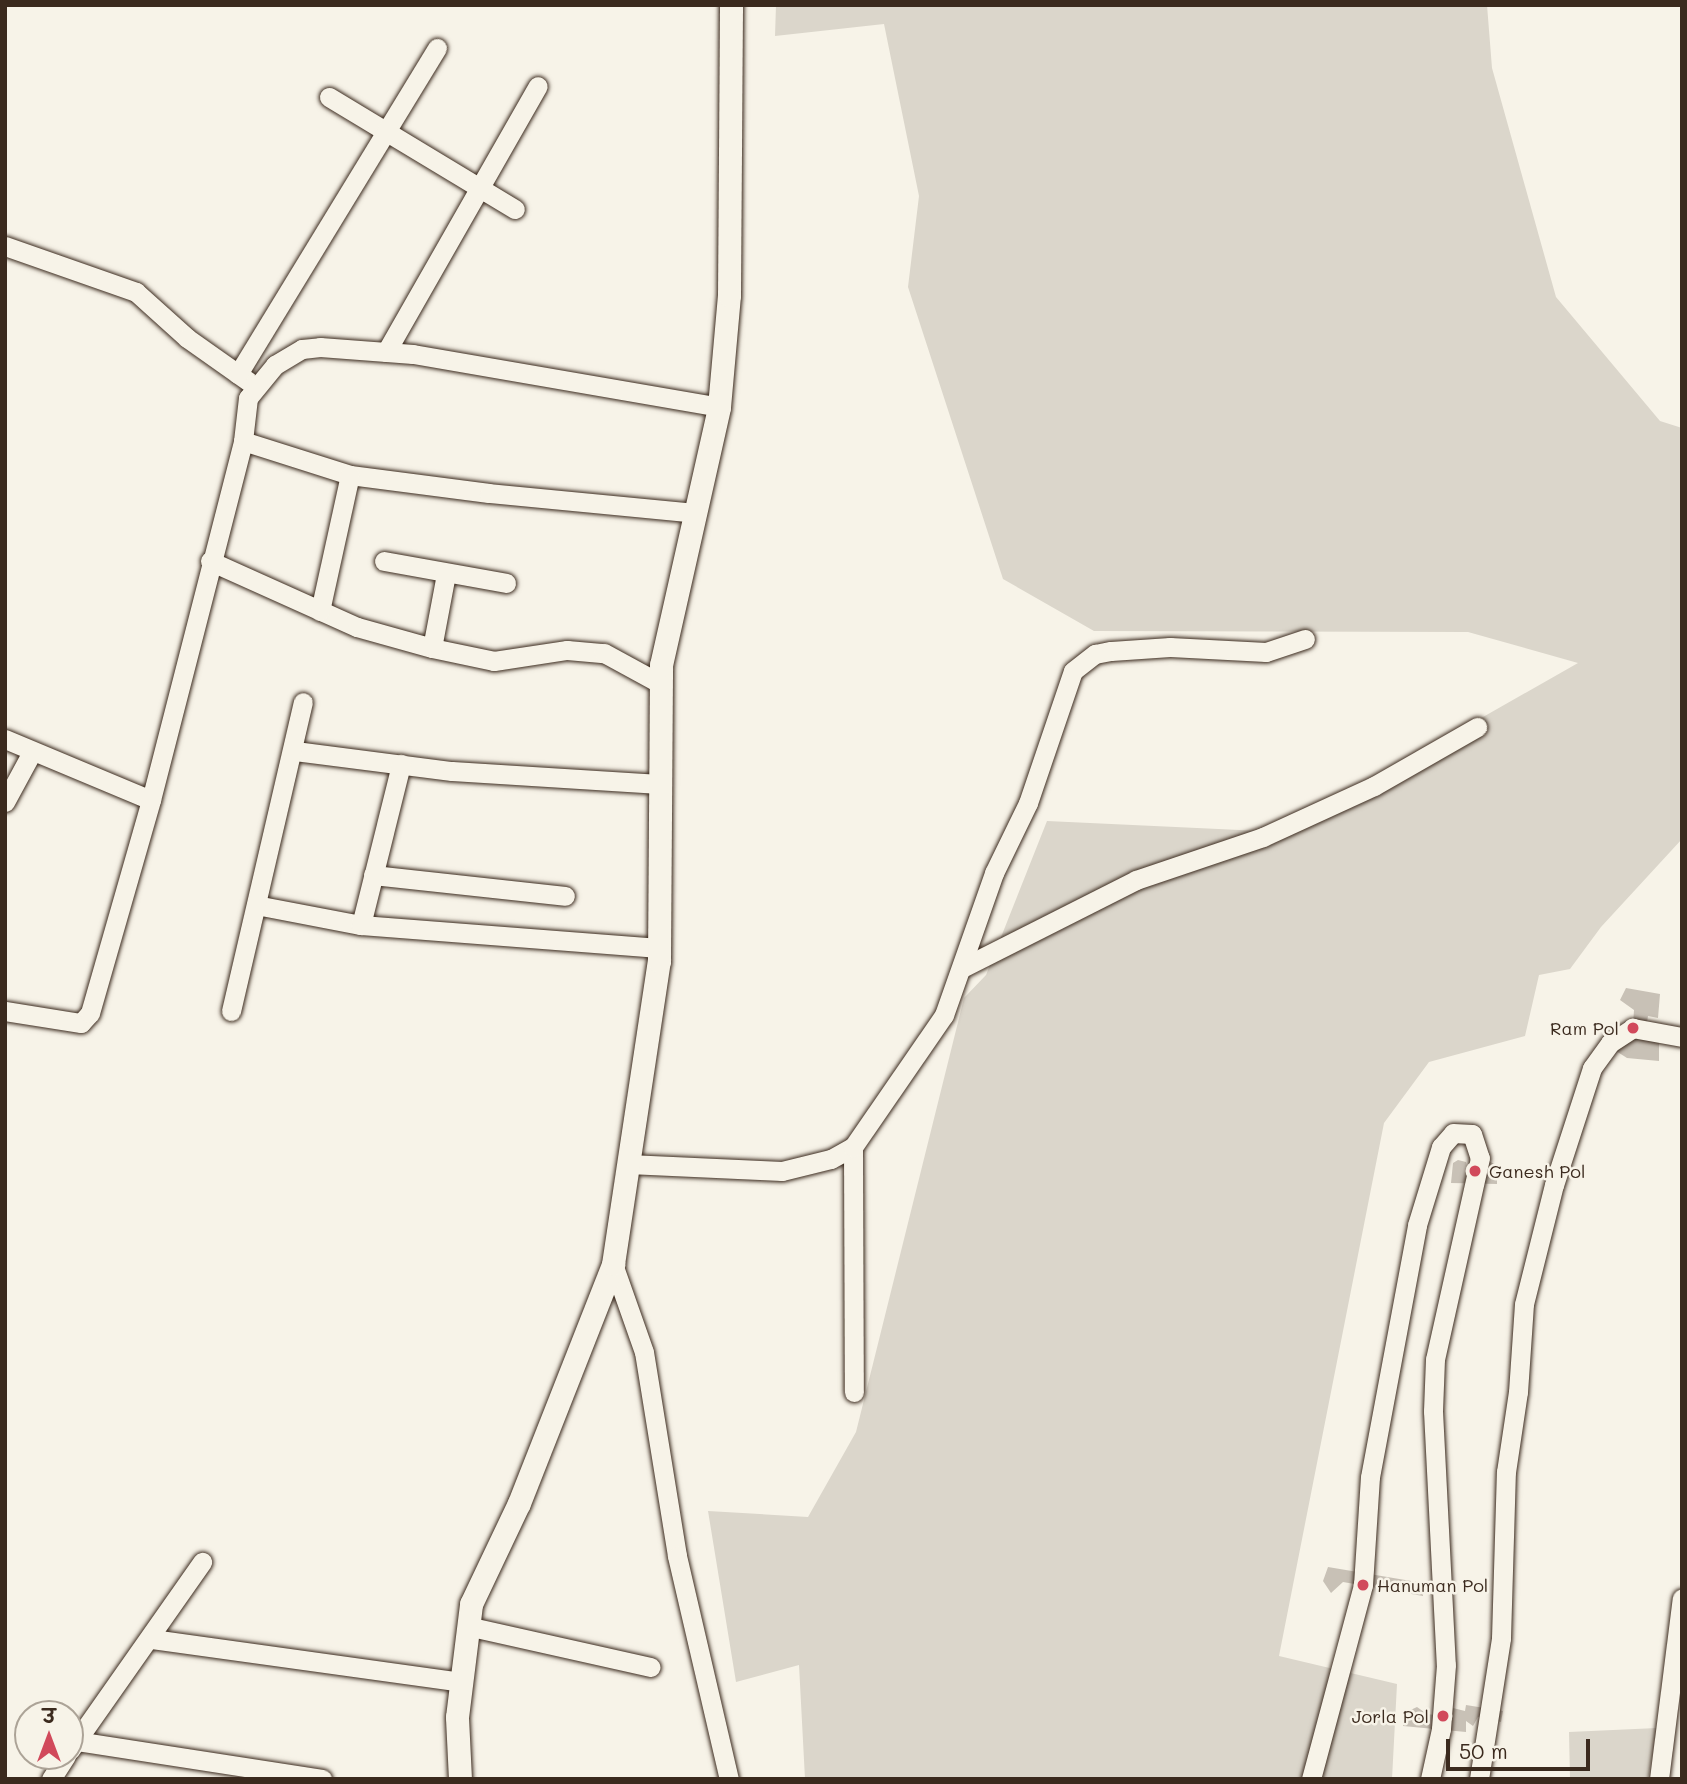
<!DOCTYPE html>
<meta charset="utf-8">
<style>
body{margin:0}
#map{position:relative;width:1687px;height:1784px;overflow:hidden;background:#f7f3e8;font-family:Mali,"Playpen Sans Deva",sans-serif}
div>[style]{position:absolute}
.green>*{inset:0;background:#dbd6cb}
.building>*{inset:0;background:#c8c1b6}
.roads{filter:drop-shadow(0 0 2px #3b2a1e) drop-shadow(0 0 2px #3b2a1e)}
.minor>*{height:19px;margin:-9.5px;padding:0 9.5px;transform-origin:9.5px;border-radius:9.5px;background:#f7f3e8}
.major>*{height:23px;margin:-11.5px;padding:0 11.5px;transform-origin:11.5px;border-radius:11.5px;background:#f7f3e8}
.dots>*{width:19px;height:19px;translate:-50% -50%;box-sizing:border-box;border:4px solid #f7f3e8;border-radius:50%}
span{translate:-50% -50%;white-space:nowrap;text-align:center;line-height:1.15;-webkit-text-stroke:5px #f7f3e8;paint-order:stroke}
.poi-label{font-size:18px;color:#3b2a1e}
.right{translate:-100% -50%;text-align:right}
.left{translate:0 -50%;text-align:left}
.frame{position:absolute;inset:0;border:7px solid #3b2a1e;pointer-events:none}
.north{position:absolute;left:14px;top:1700px;width:70px;height:70px;box-sizing:border-box;background:#f7f3e8;border:2px solid #aca397;border-radius:50%;rotate:0deg;font-size:19px;font-weight:700;line-height:28px;text-align:center;color:#3b2a1e}
.north::after{content:'';display:block;margin:auto;width:24px;height:32px;background:#d1495b;clip-path:polygon(50% 0,100% 100%,50% 72%,0 100%)}
.scale{position:absolute;left:1446px;top:1739px;width:144px;height:32px;box-sizing:border-box;border:4px solid #3b2a1e;border-top:0;padding-left:9px;font-size:21px;line-height:24px;white-space:nowrap;color:#3b2a1e;-webkit-text-stroke:5px #f7f3e8;paint-order:stroke}
</style>
<div id="map">
<div class="green">
<div style="clip-path:polygon(776px 5px,1487px 5px,1492px 68px,1556px 297px,1660px 421px,1682px 428px,1682px 839px,1601px 927px,1570px 969px,1539px 975px,1525px 1036px,1429px 1062px,1384px 1123px,1279px 1656px,1397px 1684px,1392px 1779px,805px 1779px,799px 1665px,736px 1682px,708px 1511px,808px 1517px,856px 1432px,964px 998px,986px 975px,1047px 821px,1281px 832px,1578px 663px,1468px 632px,1094px 631px,1003px 579px,908px 287px,919px 196px,884px 24px,775px 36px)"></div>
<div style="clip-path:polygon(1657px 1728px,1648px 1779px,1570px 1779px,1569px 1732px)"></div>
</div>
<div class="building">
<div style="clip-path:polygon(1626px 988px,1660px 994px,1658px 1018px,1648px 1016px,1646px 1029px,1659px 1042px,1659px 1061px,1627px 1058px,1616px 1051px,1616px 1044px,1632px 1040px,1634px 1010px,1620px 1000px)"></div>
<div style="clip-path:polygon(1458px 1160px,1466px 1162px,1468px 1170px,1490px 1162px,1497px 1165px,1497px 1184px,1451px 1183px,1453px 1163px)"></div>
<div style="clip-path:polygon(1328px 1567px,1423px 1583px,1423px 1596px,1343px 1582px,1331px 1593px,1323px 1581px)"></div>
<div style="clip-path:polygon(1466px 1705px,1503px 1711px,1501px 1722px,1478px 1717px,1473px 1726px,1466px 1721px,1466px 1732px,1403px 1726px,1404px 1713px,1417px 1707px,1427px 1714px,1450px 1717px,1453px 1708px,1465px 1711px)"></div>
</div>
<div class="roads">
<div class="minor">
<div style="left:329px;top:97px;width:217px;rotate:31.1deg"></div>
<div style="left:5px;top:246px;width:139px;rotate:19.3deg"></div>
<div style="left:136px;top:292px;width:69px;rotate:42deg"></div>
<div style="left:187px;top:338px;width:75px;rotate:35.2deg"></div>
<div style="left:386px;top:352px;width:306px;rotate:-60.3deg"></div>
<div style="left:238px;top:374px;width:382px;rotate:-58.6deg"></div>
<div style="left:243px;top:441px;width:112px;rotate:17.6deg"></div>
<div style="left:350px;top:475px;width:140px;rotate:7.4deg"></div>
<div style="left:489px;top:493px;width:208px;rotate:5.5deg"></div>
<div style="left:210px;top:561px;width:161px;rotate:24.2deg"></div>
<div style="left:357px;top:627px;width:78px;rotate:15.6deg"></div>
<div style="left:432px;top:648px;width:63px;rotate:11.8deg"></div>
<div style="left:494px;top:661px;width:74px;rotate:-8.6deg"></div>
<div style="left:567px;top:650px;width:37px;rotate:5deg"></div>
<div style="left:604px;top:653px;width:65px;rotate:28.5deg"></div>
<div style="left:384px;top:561px;width:124px;rotate:10.2deg"></div>
<div style="left:320px;top:611px;width:139px;rotate:-77.6deg"></div>
<div style="left:432px;top:648px;width:75px;rotate:-79.3deg"></div>
<div style="left:5px;top:739px;width:158px;rotate:22.7deg"></div>
<div style="left:295px;top:751px;width:158px;rotate:7.3deg"></div>
<div style="left:452px;top:771px;width:208px;rotate:3.6deg"></div>
<div style="left:5px;top:802px;width:57px;rotate:-61.6deg"></div>
<div style="left:373px;top:875px;width:193px;rotate:6.2deg"></div>
<div style="left:256px;top:905px;width:107px;rotate:10.8deg"></div>
<div style="left:361px;top:925px;width:299px;rotate:4.4deg"></div>
<div style="left:361px;top:925px;width:166px;rotate:-76deg"></div>
<div style="left:962px;top:968px;width:195px;rotate:-26.8deg"></div>
<div style="left:1136px;top:880px;width:134px;rotate:-18.7deg"></div>
<div style="left:1263px;top:837px;width:122px;rotate:-24.7deg"></div>
<div style="left:1374px;top:786px;width:119px;rotate:-29.8deg"></div>
<div style="left:5px;top:1011px;width:77px;rotate:9deg"></div>
<div style="left:81px;top:1023px;width:13px;rotate:-48deg"></div>
<div style="left:90px;top:1013px;width:222px;rotate:-74deg"></div>
<div style="left:151px;top:800px;width:371px;rotate:-75.6deg"></div>
<div style="left:243px;top:441px;width:43px;rotate:-83.4deg"></div>
<div style="left:248px;top:398px;width:43px;rotate:-50.7deg"></div>
<div style="left:275px;top:365px;width:31px;rotate:-31deg"></div>
<div style="left:302px;top:349px;width:18px;rotate:-6deg"></div>
<div style="left:320px;top:347px;width:93px;rotate:4.3deg"></div>
<div style="left:413px;top:354px;width:311px;rotate:9.8deg"></div>
<div style="left:231px;top:1011px;width:317px;rotate:-76.9deg"></div>
<div style="left:853px;top:1147px;width:245px;rotate:89.8deg"></div>
<div style="left:628px;top:1164px;width:154px;rotate:2.6deg"></div>
<div style="left:782px;top:1171px;width:50px;rotate:-13.8deg"></div>
<div style="left:831px;top:1159px;width:25px;rotate:-29deg"></div>
<div style="left:853px;top:1147px;width:160px;rotate:-55.4deg"></div>
<div style="left:944px;top:1015px;width:151px;rotate:-70.6deg"></div>
<div style="left:994px;top:873px;width:78px;rotate:-64.1deg"></div>
<div style="left:1028px;top:803px;width:139px;rotate:-71.2deg"></div>
<div style="left:1073px;top:671px;width:28px;rotate:-38deg"></div>
<div style="left:1095px;top:654px;width:16px;rotate:-11deg"></div>
<div style="left:1111px;top:651px;width:59px;rotate:-3.9deg"></div>
<div style="left:1170px;top:647px;width:96px;rotate:3deg"></div>
<div style="left:1266px;top:652px;width:41px;rotate:-18.4deg"></div>
<div style="left:613px;top:1264px;width:93px;rotate:70.6deg"></div>
<div style="left:644px;top:1352px;width:207px;rotate:80.8deg"></div>
<div style="left:677px;top:1556px;width:229px;rotate:76.9deg"></div>
<div style="left:467px;top:1626px;width:188px;rotate:12.6deg"></div>
<div style="left:152px;top:1639px;width:312px;rotate:7.9deg"></div>
<div style="left:77px;top:1741px;width:248px;rotate:8.8deg"></div>
<div style="left:70px;top:1750px;width:230px;rotate:-54.9deg"></div>
<div style="left:51px;top:1779px;width:27px;rotate:-57deg"></div>
<div style="left:1311px;top:1779px;width:201px;rotate:-75deg"></div>
<div style="left:1363px;top:1585px;width:108px;rotate:-86.3deg"></div>
<div style="left:1370px;top:1477px;width:256px;rotate:-79.4deg"></div>
<div style="left:1417px;top:1225px;width:82px;rotate:-72.9deg"></div>
<div style="left:1441px;top:1147px;width:18px;rotate:-49deg"></div>
<div style="left:1453px;top:1133px;width:19px;rotate:3deg"></div>
<div style="left:1472px;top:1134px;width:25px;rotate:72deg"></div>
<div style="left:1480px;top:1158px;width:206px;rotate:102.6deg"></div>
<div style="left:1435px;top:1359px;width:52px;rotate:92.2deg"></div>
<div style="left:1433px;top:1411px;width:254px;rotate:87.1deg"></div>
<div style="left:1446px;top:1665px;width:64px;rotate:94.5deg"></div>
<div style="left:1441px;top:1729px;width:51px;rotate:102.4deg"></div>
<div style="left:1479px;top:1779px;width:143px;rotate:-81.1deg"></div>
<div style="left:1501px;top:1638px;width:166px;rotate:-88.3deg"></div>
<div style="left:1506px;top:1472px;width:81px;rotate:-81.5deg"></div>
<div style="left:1518px;top:1392px;width:88px;rotate:-86.1deg"></div>
<div style="left:1524px;top:1304px;width:123px;rotate:-75.9deg"></div>
<div style="left:1554px;top:1185px;width:123px;rotate:-72deg"></div>
<div style="left:1592px;top:1068px;width:31px;rotate:-54deg"></div>
<div style="left:1610px;top:1043px;width:27px;rotate:-33deg"></div>
<div style="left:1633px;top:1028px;width:50px;rotate:10.4deg"></div>
<div style="left:1659px;top:1779px;width:182px;rotate:-82.8deg"></div>
</div>
<div class="major">
<div style="left:460px;top:1779px;width:62px;rotate:-92.8deg"></div>
<div style="left:457px;top:1717px;width:114px;rotate:-82.9deg"></div>
<div style="left:471px;top:1604px;width:112px;rotate:-64.6deg"></div>
<div style="left:519px;top:1503px;width:257px;rotate:-68.5deg"></div>
<div style="left:613px;top:1264px;width:306px;rotate:-81.4deg"></div>
<div style="left:659px;top:961px;width:296px;rotate:-89.6deg"></div>
<div style="left:661px;top:665px;width:264px;rotate:-77.3deg"></div>
<div style="left:719px;top:407px;width:112px;rotate:-84.9deg"></div>
<div style="left:729px;top:295px;width:290px;rotate:-89.6deg"></div>
</div>
</div>
<div class="dots">
<div style="left:1633px;top:1028px;background:#d1495b"></div>
<div style="left:1475px;top:1171px;background:#d1495b"></div>
<div style="left:1363px;top:1585px;background:#d1495b"></div>
<div style="left:1443px;top:1716px;background:#d1495b"></div>
</div>
<div class="poi-label">
<span class="right" style="left:1619px;top:1028px">Ram Pol</span>
<span class="left" style="left:1489px;top:1171px">Ganesh Pol</span>
<span class="left" style="left:1377px;top:1585px">Hanuman Pol</span>
<span class="right" style="left:1429px;top:1716px">Jorla Pol</span>
</div>
<div class="frame"></div>
<div class="north">उ</div>
<div class="scale">50 m</div>
</div>
